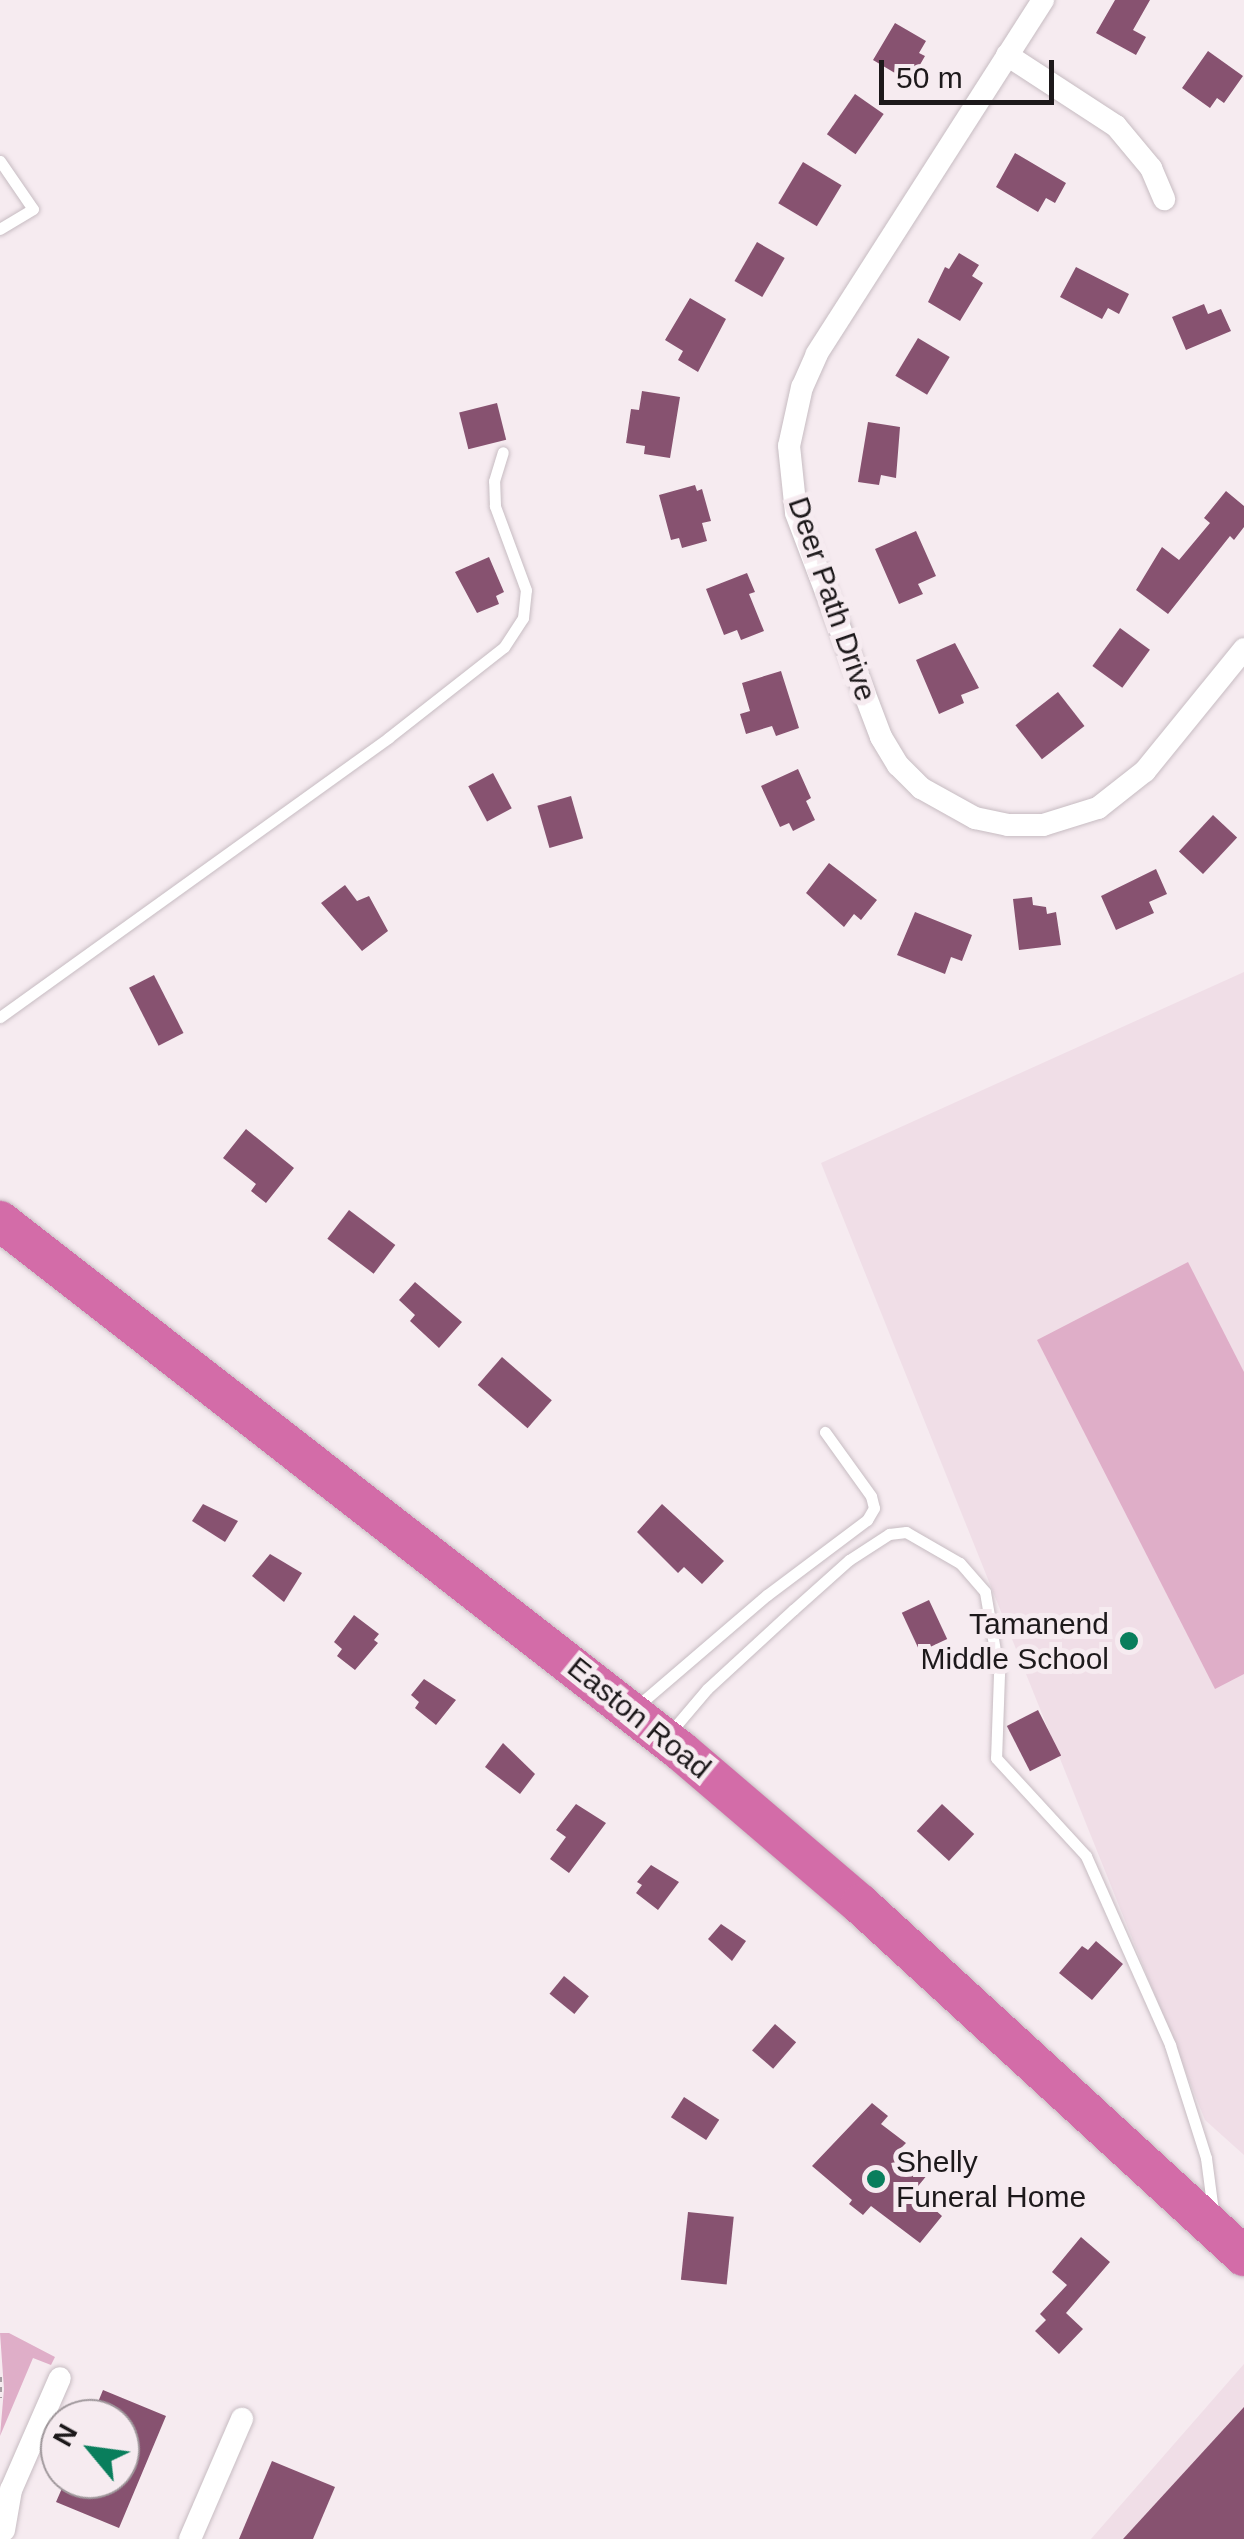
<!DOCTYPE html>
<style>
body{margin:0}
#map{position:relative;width:1244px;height:2539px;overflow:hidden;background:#f6ebf0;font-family:Helvetica,sans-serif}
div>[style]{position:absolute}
.built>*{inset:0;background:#f0dee7}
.green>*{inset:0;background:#dfaec8}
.building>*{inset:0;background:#875270;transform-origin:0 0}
.path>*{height:4px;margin-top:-2px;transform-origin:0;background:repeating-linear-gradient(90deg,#a69ea2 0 5px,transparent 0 10px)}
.roads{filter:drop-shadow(0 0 2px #c7bcc2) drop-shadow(0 0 2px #c7bcc2)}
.lane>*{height:11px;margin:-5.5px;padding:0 5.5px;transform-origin:5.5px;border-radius:5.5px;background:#fff}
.street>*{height:22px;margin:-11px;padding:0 11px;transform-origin:11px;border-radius:11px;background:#fff}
.highway>*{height:40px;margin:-20px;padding:0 20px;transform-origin:20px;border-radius:20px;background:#d36ca8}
.dots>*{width:28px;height:28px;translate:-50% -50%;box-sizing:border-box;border:5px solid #f6ebf0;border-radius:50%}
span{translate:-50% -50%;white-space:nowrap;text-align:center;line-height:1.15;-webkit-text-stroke:10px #f6ebf0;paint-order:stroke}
.street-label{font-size:30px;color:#1d191b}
.poi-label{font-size:30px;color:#1d191b}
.right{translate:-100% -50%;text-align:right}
.left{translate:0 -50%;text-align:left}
.north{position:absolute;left:40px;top:2399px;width:100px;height:100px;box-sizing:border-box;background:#f6ebf0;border:2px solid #9f979b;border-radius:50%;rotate:299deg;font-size:28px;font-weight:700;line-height:40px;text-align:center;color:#1d191b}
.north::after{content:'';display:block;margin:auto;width:35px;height:45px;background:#097e5c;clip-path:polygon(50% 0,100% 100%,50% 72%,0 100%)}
.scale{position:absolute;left:879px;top:60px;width:175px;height:45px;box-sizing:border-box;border:5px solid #1d191b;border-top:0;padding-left:12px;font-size:30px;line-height:35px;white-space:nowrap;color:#1d191b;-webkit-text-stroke:8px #f6ebf0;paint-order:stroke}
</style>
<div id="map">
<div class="built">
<div style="clip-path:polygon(1244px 972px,1244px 2155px,1205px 2120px,821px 1163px)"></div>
<div style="clip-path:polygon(1244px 2364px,1244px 2539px,1091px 2539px)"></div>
</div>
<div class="green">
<div style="clip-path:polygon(1188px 1262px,1244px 1372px,1244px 1674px,1215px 1689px,1037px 1340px)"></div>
<div style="clip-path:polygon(0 2333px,9px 2333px,55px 2357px,51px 2365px,33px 2358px,0 2436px,4px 2389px)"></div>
</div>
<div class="building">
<div style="clip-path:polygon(1115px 0,1150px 0,1133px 30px,1146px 37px,1136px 55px,1096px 33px)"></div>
<div style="clip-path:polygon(895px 23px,926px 41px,919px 53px,925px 56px,910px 82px,873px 60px)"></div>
<div style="clip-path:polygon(1208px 51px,1243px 76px,1224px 103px,1217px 98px,1210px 108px,1182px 88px)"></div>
<div style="left:855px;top:94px;width:35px;height:49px;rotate:35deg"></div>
<div style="clip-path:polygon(1015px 153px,1066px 183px,1055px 203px,1046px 198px,1038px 212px,996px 187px)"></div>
<div style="left:803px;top:162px;width:45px;height:48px;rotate:31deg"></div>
<div style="left:757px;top:242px;width:32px;height:45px;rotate:30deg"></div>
<div style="clip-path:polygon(959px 253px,979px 265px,972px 276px,983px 283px,960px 321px,928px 302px,945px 267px,949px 269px)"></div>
<div style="clip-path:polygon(1076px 267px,1129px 294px,1119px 314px,1108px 308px,1102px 319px,1060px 297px)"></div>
<div style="clip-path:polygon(690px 298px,726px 319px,698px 372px,678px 360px,683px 351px,665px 340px)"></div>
<div style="clip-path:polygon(1204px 304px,1208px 314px,1221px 309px,1231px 331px,1186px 350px,1172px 317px)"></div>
<div style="left:918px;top:338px;width:37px;height:44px;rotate:31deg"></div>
<div style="clip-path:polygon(642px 391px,680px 397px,670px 458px,644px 454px,645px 446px,626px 443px,631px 409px,639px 410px)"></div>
<div style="left:497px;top:403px;width:38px;height:39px;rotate:76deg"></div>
<div style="clip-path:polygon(868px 422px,900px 427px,896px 478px,881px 475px,879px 485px,858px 482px)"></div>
<div style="clip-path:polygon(695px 485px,697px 491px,702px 489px,711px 521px,702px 523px,707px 541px,682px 548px,679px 538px,671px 540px,659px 495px)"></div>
<div style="clip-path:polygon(1226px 491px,1244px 506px,1244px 527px,1234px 540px,1230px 536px,1168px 614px,1136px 590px,1162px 547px,1179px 560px,1210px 523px,1204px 518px)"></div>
<div style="clip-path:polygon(916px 531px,936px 576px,918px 584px,923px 594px,899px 604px,875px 549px)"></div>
<div style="clip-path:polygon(489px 557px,504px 592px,496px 596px,499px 604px,477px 613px,455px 572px)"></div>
<div style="clip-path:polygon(747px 573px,755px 592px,749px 594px,764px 631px,741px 640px,737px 630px,724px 635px,706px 589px)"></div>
<div style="left:1120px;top:628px;width:37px;height:47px;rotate:36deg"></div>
<div style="clip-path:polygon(955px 643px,979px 688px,961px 695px,964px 703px,939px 714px,916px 660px)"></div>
<div style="clip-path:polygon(781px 671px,799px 728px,776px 736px,772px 726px,746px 734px,740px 714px,750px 711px,742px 683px)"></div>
<div style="left:1058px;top:692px;width:43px;height:54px;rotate:52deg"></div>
<div style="clip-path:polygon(798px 769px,811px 798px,806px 801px,815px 820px,793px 831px,789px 823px,780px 827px,761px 786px)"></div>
<div style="left:493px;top:773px;width:40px;height:28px;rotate:62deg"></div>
<div style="left:571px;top:796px;width:44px;height:35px;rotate:74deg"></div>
<div style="left:1213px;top:815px;width:33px;height:50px;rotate:43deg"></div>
<div style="clip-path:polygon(829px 863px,877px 900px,861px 920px,854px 914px,844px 927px,806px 893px)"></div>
<div style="clip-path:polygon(1156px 869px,1167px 894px,1149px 902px,1154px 913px,1116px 930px,1101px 896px)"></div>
<div style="clip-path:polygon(345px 885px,357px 901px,369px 896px,388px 931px,362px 951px,321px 903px)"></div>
<div style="clip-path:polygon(1032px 897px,1033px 905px,1046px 907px,1047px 914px,1056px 912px,1061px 945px,1019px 950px,1013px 899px)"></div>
<div style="clip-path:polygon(915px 912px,972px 935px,962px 961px,951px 957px,945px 974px,897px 955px)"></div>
<div style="left:154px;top:975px;width:65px;height:28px;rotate:63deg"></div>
<div style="clip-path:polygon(246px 1129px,294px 1168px,266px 1203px,251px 1191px,256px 1184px,223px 1158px)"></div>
<div style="left:349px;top:1210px;width:58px;height:36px;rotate:37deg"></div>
<div style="clip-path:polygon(415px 1282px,462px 1322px,439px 1348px,410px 1321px,415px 1315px,399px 1300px)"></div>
<div style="left:502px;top:1357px;width:66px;height:37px;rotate:41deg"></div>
<div style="clip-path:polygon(203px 1504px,238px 1521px,225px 1542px,192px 1521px)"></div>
<div style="clip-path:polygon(662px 1504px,724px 1561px,702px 1584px,684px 1567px,678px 1573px,637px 1532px)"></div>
<div style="clip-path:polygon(270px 1554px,302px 1573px,284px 1602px,252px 1576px)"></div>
<div style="left:929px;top:1600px;width:43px;height:30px;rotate:65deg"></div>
<div style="clip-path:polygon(354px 1615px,379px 1634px,374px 1640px,378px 1643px,355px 1670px,337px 1656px,342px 1649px,334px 1642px)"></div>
<div style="clip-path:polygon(424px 1679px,456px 1700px,436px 1725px,415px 1708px,419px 1702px,411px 1695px)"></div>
<div style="left:1038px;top:1710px;width:51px;height:35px;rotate:63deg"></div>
<div style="clip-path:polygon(503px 1743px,535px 1774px,520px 1794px,485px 1767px)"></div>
<div style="clip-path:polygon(576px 1804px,606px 1823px,569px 1873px,550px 1859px,566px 1837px,556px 1830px)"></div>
<div style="left:942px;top:1804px;width:44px;height:37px;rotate:43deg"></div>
<div style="clip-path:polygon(651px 1865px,679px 1882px,658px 1910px,636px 1893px,642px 1885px,637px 1882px)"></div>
<div style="clip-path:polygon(721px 1924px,746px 1941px,732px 1961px,708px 1939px)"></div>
<div style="clip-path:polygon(1096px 1941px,1123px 1964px,1092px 2000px,1059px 1973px,1082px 1946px,1088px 1950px)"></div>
<div style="left:564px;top:1976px;width:32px;height:23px;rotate:39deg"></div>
<div style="left:775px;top:2024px;width:28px;height:35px;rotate:41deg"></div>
<div style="left:684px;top:2097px;width:42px;height:24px;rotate:33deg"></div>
<div style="clip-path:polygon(872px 2103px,888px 2116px,881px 2124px,906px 2143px,901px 2148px,928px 2174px,914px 2191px,942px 2216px,920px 2243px,871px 2206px,863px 2215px,849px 2204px,852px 2200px,812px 2166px)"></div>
<div style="left:688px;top:2212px;width:46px;height:68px;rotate:6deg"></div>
<div style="clip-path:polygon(1081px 2237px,1110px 2262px,1066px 2313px,1083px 2329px,1059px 2354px,1035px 2331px,1046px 2320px,1040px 2314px,1067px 2285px,1052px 2272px)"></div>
<div style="clip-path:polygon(103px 2390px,166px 2416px,119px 2528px,56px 2502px,66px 2479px,120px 2479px,120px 2419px,91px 2419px)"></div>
<div style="clip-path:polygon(1244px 2407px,1244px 2539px,1123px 2539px)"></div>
<div style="clip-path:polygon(272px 2461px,335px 2487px,313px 2539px,239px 2539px)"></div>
</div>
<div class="path">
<div style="left:0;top:2377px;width:21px;rotate:90deg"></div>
</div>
<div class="roads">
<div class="lane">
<div style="left:0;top:161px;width:58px;rotate:55.5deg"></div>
<div style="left:33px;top:209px;width:39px;rotate:149deg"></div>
<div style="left:0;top:1017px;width:478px;rotate:-35.7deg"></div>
<div style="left:388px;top:738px;width:147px;rotate:-38.1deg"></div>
<div style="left:504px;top:647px;width:35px;rotate:-57deg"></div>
<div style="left:523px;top:618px;width:28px;rotate:-84deg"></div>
<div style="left:526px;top:590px;width:90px;rotate:-110.3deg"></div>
<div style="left:495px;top:506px;width:25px;rotate:-92deg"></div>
<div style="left:494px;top:481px;width:30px;rotate:-73deg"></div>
<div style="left:635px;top:1708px;width:174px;rotate:-40.6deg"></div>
<div style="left:767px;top:1595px;width:125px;rotate:-36.9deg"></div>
<div style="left:867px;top:1520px;width:14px;rotate:-60deg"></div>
<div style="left:874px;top:1508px;width:12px;rotate:-104deg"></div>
<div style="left:871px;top:1496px;width:79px;rotate:-125.7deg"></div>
<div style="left:668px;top:1735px;width:60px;rotate:-49.7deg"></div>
<div style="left:707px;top:1689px;width:117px;rotate:-42.6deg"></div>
<div style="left:793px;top:1610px;width:75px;rotate:-41.8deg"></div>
<div style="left:849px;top:1560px;width:48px;rotate:-33deg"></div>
<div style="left:889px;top:1534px;width:17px;rotate:-7deg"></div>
<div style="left:906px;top:1532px;width:62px;rotate:29.9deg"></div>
<div style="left:960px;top:1563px;width:38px;rotate:49deg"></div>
<div style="left:985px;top:1592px;width:83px;rotate:80.3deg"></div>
<div style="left:999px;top:1674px;width:84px;rotate:92deg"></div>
<div style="left:996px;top:1758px;width:133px;rotate:47.4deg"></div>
<div style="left:1086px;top:1856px;width:207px;rotate:66deg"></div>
<div style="left:1170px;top:2045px;width:119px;rotate:72.3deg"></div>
<div style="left:1206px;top:2158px;width:53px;rotate:82.5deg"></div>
</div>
<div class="street">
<div style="left:1043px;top:0;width:420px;rotate:122.6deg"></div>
<div style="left:817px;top:354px;width:36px;rotate:114deg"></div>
<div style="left:802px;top:387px;width:60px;rotate:102.4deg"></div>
<div style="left:789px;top:446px;width:67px;rotate:84deg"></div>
<div style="left:796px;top:513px;width:240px;rotate:69.2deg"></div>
<div style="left:881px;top:737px;width:33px;rotate:59deg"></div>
<div style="left:898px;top:765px;width:33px;rotate:45deg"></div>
<div style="left:921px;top:788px;width:62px;rotate:29.1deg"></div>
<div style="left:975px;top:818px;width:34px;rotate:12deg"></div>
<div style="left:1008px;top:825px;width:35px"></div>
<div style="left:1043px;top:825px;width:58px;rotate:-17.2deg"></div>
<div style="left:1098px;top:808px;width:60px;rotate:-38.2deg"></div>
<div style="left:1145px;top:771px;width:157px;rotate:-50.9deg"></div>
<div style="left:1007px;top:55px;width:130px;rotate:33.1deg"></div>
<div style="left:1116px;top:126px;width:55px;rotate:50.2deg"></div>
<div style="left:1151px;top:168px;width:34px;rotate:67deg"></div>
<div style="left:4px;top:2530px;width:41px;rotate:-80.1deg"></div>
<div style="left:11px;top:2490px;width:122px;rotate:-66.4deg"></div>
<div style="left:190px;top:2539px;width:131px;rotate:-66.6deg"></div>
</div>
<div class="highway">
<div style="left:0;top:1221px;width:864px;rotate:37.9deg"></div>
<div style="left:682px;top:1752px;width:234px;rotate:40.5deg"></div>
<div style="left:860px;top:1904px;width:521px;rotate:42.51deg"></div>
</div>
</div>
<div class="dots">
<div style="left:1129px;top:1641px;background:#097e5c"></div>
<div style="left:876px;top:2179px;background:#097e5c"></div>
</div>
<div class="street-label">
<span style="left:832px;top:599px;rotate:71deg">Deer Path Drive</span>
<span style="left:639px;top:1718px;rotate:39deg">Easton Road</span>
</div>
<div class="poi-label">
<span class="right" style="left:1109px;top:1641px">Tamanend<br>Middle School</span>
<span class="left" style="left:896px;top:2179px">Shelly<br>Funeral Home</span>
</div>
<div class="north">N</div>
<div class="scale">50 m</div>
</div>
